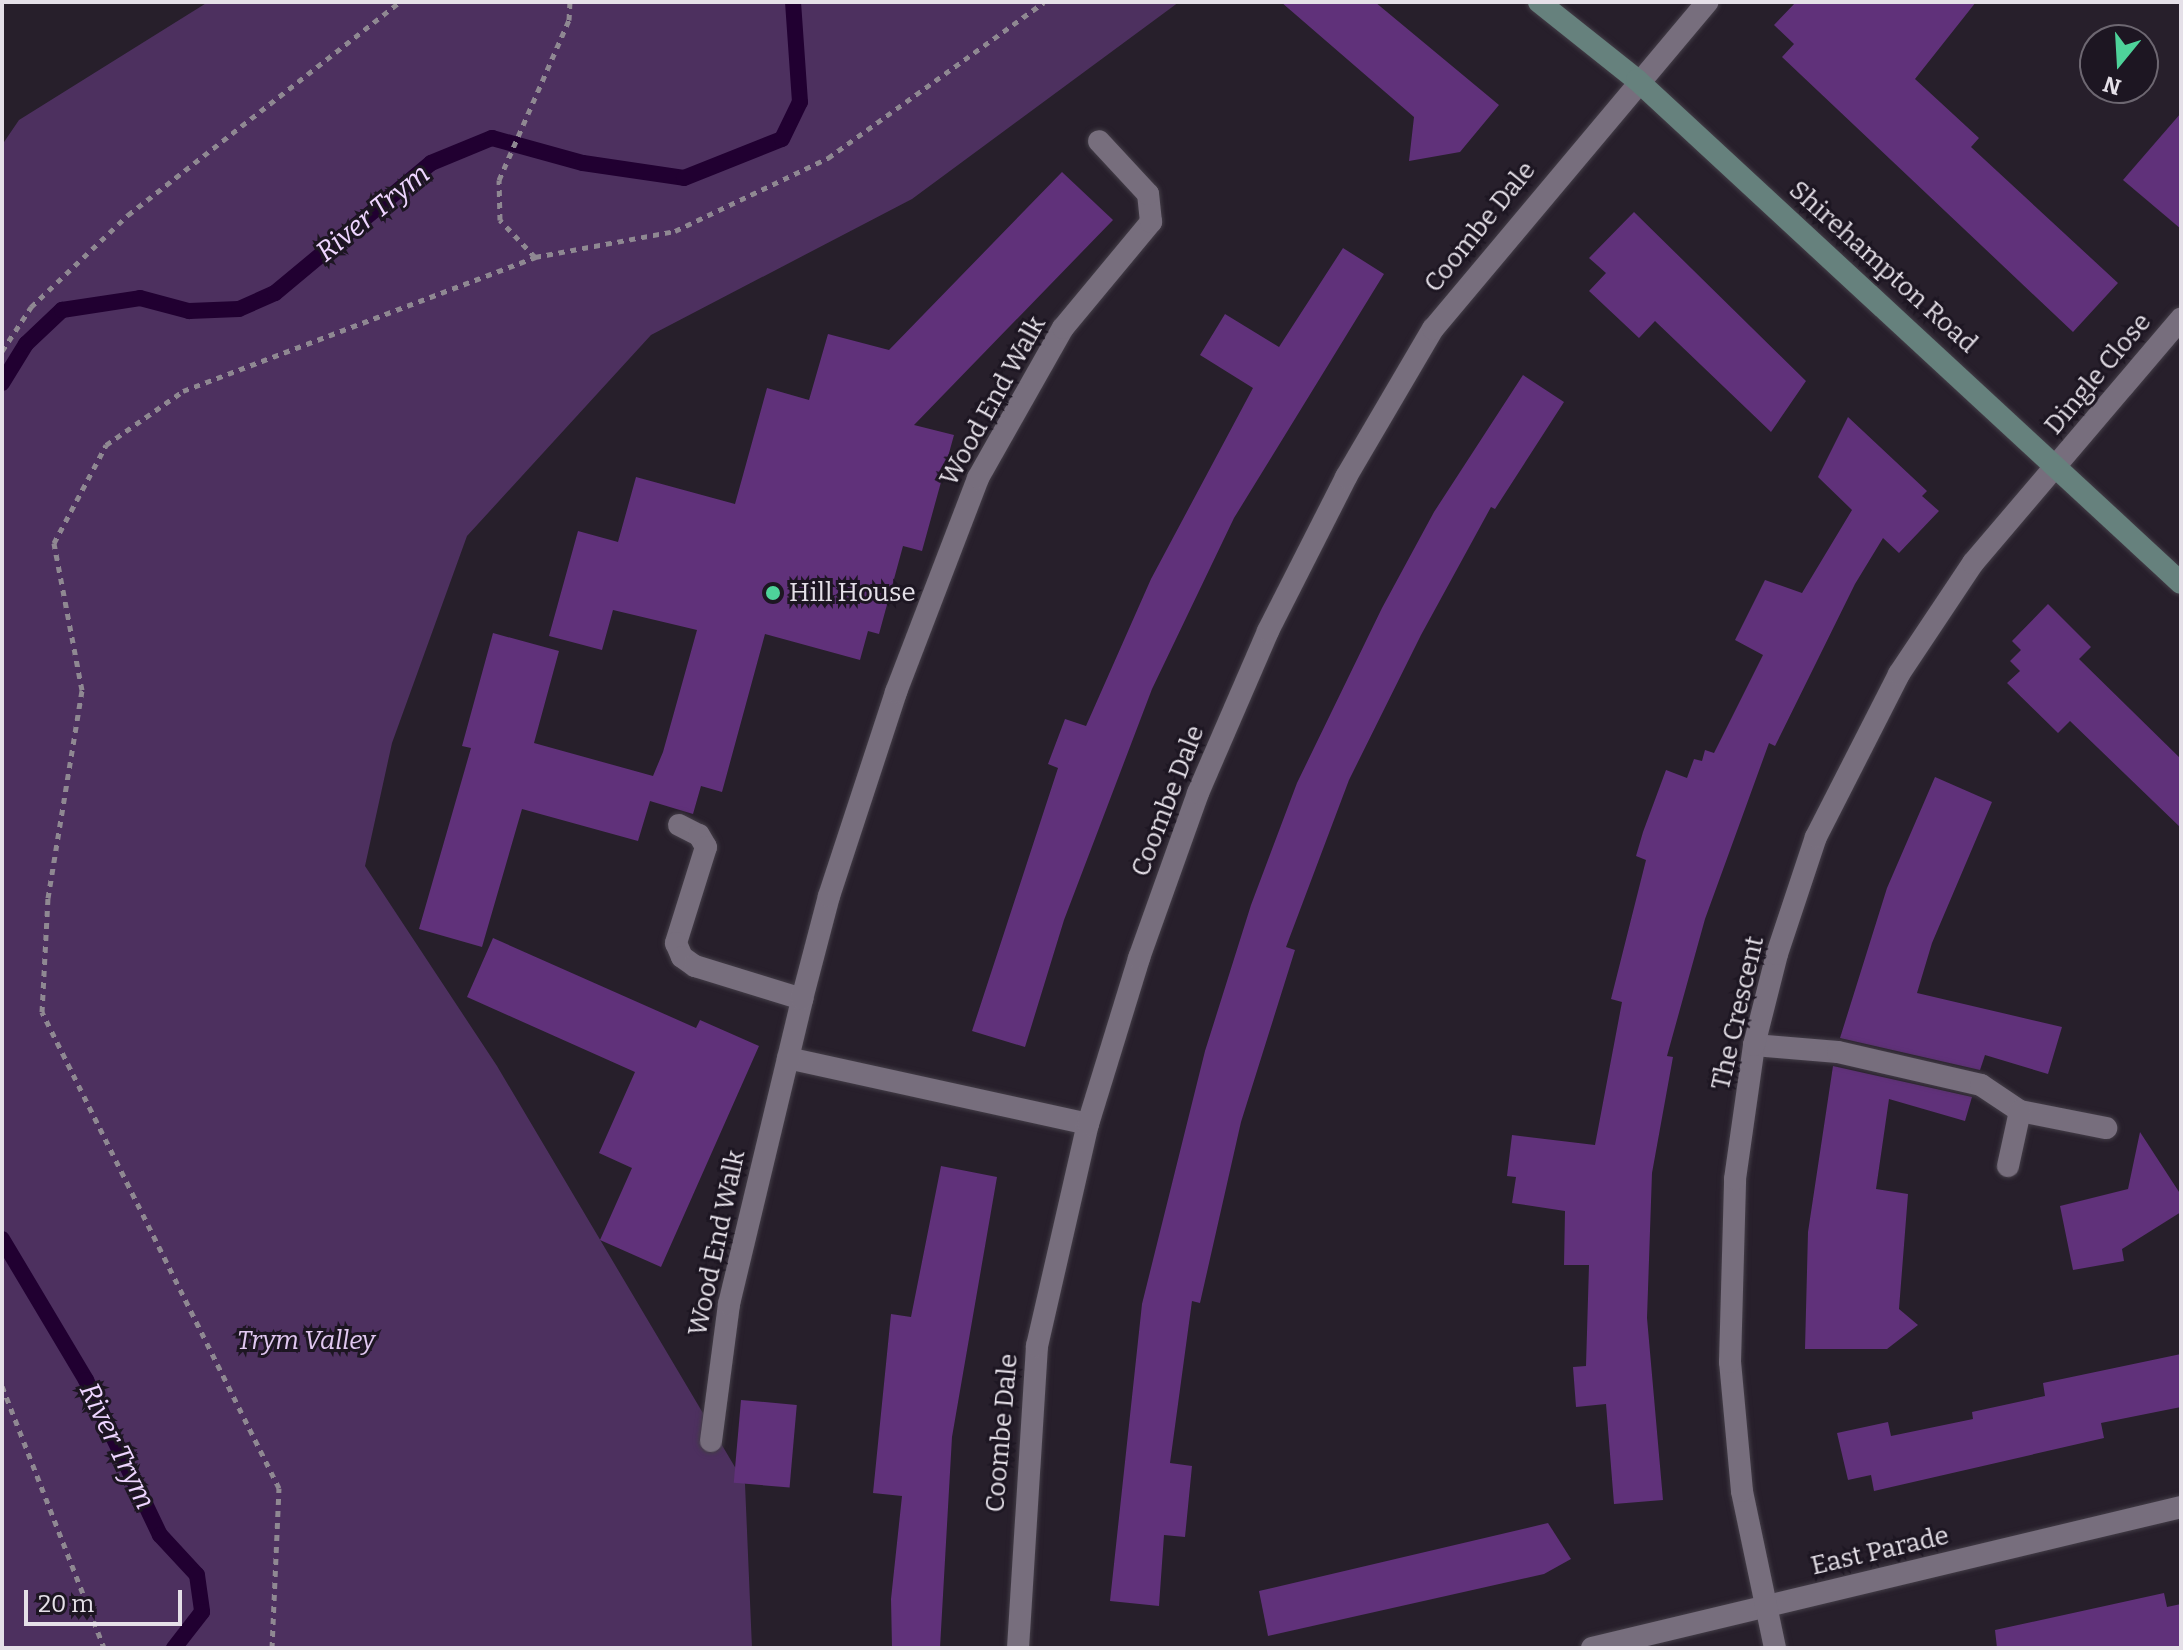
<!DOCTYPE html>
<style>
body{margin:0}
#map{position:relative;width:2183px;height:1650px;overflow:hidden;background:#271f2b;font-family:Bitter,serif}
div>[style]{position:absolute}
.green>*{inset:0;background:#4d305f}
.stream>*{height:16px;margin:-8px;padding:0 8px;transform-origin:8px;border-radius:8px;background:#210031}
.building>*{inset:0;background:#60317a;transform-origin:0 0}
.path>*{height:5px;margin-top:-2.5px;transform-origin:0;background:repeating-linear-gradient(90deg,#8f8892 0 6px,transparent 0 12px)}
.roads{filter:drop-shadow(0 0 2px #433d47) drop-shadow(0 0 2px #433d47)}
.service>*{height:22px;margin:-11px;padding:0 11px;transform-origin:11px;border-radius:11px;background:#776e7d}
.minor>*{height:22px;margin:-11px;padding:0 11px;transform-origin:11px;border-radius:11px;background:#776e7d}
.secondary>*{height:22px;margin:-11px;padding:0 11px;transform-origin:11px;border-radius:11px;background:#66817d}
.dots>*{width:22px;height:22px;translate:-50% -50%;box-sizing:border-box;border:4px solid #1d1622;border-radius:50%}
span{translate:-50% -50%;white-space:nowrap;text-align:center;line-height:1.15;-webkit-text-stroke:6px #1d1622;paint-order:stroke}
.street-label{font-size:26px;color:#e5e0e8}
.poi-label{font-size:26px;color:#e5e0e8}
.left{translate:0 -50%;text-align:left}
.park-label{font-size:26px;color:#e1c8f1;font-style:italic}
.water-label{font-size:28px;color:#eed5ff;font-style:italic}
.frame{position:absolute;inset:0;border:4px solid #e5e0e8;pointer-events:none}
.north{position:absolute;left:2079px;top:24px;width:80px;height:80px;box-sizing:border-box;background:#1d1622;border:2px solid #6d6771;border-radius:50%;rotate:198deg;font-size:22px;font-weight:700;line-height:32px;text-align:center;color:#e5e0e8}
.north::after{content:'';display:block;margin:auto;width:28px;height:36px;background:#4ed39a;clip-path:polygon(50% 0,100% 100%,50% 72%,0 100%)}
.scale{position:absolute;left:24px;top:1590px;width:158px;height:36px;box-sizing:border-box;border:4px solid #e5e0e8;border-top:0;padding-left:10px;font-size:24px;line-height:28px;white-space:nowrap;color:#e5e0e8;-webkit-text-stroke:6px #1d1622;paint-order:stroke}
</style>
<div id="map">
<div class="green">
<div style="clip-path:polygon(208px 2px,1179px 2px,912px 199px,651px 335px,467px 536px,392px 743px,365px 866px,497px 1066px,745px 1484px,752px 1648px,2px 1648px,2px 145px,19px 120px)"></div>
</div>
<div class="stream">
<div style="left:2px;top:383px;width:46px;rotate:-58.4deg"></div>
<div style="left:26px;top:344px;width:50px;rotate:-43.4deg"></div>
<div style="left:62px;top:310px;width:79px;rotate:-8.7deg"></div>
<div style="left:140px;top:298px;width:51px;rotate:14.9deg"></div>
<div style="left:189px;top:311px;width:50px;rotate:-2.3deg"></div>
<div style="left:239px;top:309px;width:39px;rotate:-24deg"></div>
<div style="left:275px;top:293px;width:203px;rotate:-39.8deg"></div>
<div style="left:431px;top:163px;width:66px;rotate:-22.3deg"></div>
<div style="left:492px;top:138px;width:94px;rotate:15.4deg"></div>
<div style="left:583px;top:163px;width:102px;rotate:8.4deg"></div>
<div style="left:684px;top:178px;width:105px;rotate:-21.7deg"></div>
<div style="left:782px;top:139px;width:41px;rotate:-64.1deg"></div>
<div style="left:800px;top:102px;width:100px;rotate:-94deg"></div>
<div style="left:2px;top:1239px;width:164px;rotate:59.2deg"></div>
<div style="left:86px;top:1380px;width:172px;rotate:64.5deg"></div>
<div style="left:160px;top:1535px;width:54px;rotate:47.2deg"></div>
<div style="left:197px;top:1575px;width:37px;rotate:82deg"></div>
<div style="left:202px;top:1612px;width:46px;rotate:127.9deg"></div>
</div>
<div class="building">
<div style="clip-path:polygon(1281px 2px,1375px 2px,1499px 105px,1460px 152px,1409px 161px,1414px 117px)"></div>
<div style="clip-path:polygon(1796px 2px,1976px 2px,1915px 79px,1979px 138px,1971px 147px,2118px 283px,2073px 332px,1782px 57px,1794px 44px,1774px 25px)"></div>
<div style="clip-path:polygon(2181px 113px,2181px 229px,2123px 180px)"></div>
<div style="clip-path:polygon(1062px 172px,1113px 220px,914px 425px,954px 435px,922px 551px,903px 546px,879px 634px,868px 631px,860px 660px,765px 634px,722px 792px,701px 786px,693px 814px,650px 801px,638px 841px,522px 809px,482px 947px,419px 929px,471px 748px,462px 746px,493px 633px,559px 651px,534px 743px,653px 776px,663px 752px,697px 630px,613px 610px,602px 650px,549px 636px,578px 531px,618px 542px,636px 477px,735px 504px,767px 388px,809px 400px,828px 334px,889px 350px)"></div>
<div style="clip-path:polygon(1634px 212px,1806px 381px,1771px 432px,1655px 321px,1639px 338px,1589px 291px,1606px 273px,1589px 258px)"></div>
<div style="clip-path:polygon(1343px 248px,1384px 274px,1234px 518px,1152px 689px,1064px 920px,1025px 1047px,972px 1031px,1058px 768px,1048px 764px,1065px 719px,1086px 726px,1151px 579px,1253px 388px,1200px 355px,1225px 314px,1279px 347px)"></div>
<div style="clip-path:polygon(1523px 375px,1564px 402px,1495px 509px,1491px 507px,1421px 635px,1349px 780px,1286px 947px,1295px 950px,1241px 1122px,1200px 1303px,1192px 1301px,1170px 1463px,1192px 1466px,1185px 1537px,1164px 1535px,1159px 1606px,1110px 1601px,1142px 1304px,1205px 1051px,1251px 905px,1297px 783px,1382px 608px,1434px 512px)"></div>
<div style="clip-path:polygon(1848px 417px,1927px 491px,1922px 496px,1939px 511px,1899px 553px,1883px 538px,1855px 584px,1775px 746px,1769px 743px,1705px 919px,1667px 1056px,1673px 1057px,1652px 1173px,1647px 1318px,1663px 1500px,1614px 1504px,1606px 1404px,1576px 1407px,1573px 1367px,1586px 1366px,1589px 1265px,1564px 1265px,1565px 1211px,1512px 1203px,1516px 1177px,1507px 1176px,1512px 1135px,1595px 1145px,1622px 1002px,1611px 999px,1646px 860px,1636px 856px,1643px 832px,1666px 770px,1687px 778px,1694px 759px,1702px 761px,1705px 750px,1714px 753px,1763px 655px,1735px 640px,1765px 580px,1802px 593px,1852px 510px,1818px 477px)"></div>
<div style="clip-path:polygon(2048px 604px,2091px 647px,2079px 659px,2181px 759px,2181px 828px,2070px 721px,2058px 733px,2007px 683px,2020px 671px,2010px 661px,2021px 650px,2012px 641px)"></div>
<div style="clip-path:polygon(1935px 777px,1992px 802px,1932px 943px,1917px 993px,2062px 1027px,2048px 1074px,1985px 1055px,1980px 1070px,1840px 1038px,1887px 888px)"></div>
<div style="clip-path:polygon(493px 938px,696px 1028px,700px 1020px,759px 1046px,661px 1267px,600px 1240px,632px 1168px,599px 1153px,635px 1072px,467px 997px)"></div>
<div style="clip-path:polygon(1833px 1066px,1972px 1097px,1965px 1121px,1889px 1099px,1876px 1189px,1908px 1194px,1899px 1309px,1918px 1325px,1887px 1349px,1805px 1349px,1808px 1232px)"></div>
<div style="clip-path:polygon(2140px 1132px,2181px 1195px,2181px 1212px,2122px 1249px,2124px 1261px,2073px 1270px,2060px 1206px,2128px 1189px)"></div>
<div style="clip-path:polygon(941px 1166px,997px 1177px,952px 1437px,940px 1648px,892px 1648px,891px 1599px,902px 1496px,873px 1493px,891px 1314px,911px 1317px)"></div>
<div style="clip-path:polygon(2181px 1354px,2181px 1407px,2101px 1423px,2104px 1438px,1874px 1491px,1871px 1475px,1848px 1480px,1837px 1433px,1888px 1422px,1891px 1436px,1973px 1419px,1972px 1412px,2045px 1396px,2043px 1383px)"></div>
<div style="left:741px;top:1400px;width:56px;height:83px;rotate:5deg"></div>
<div style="clip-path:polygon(1548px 1523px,1571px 1559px,1544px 1574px,1268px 1636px,1259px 1591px)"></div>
<div style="clip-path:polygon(2164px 1593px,2167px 1607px,2181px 1604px,2181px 1648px,1997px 1648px,1995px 1630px)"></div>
</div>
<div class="path">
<div style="left:535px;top:257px;width:51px;rotate:-133.4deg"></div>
<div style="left:500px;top:220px;width:40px;rotate:-91.4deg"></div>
<div style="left:499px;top:180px;width:175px;rotate:-66.4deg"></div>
<div style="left:569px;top:20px;width:18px;rotate:-87deg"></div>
<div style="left:2px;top:351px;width:53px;rotate:-56.6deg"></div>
<div style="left:31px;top:307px;width:134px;rotate:-43.5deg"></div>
<div style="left:128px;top:215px;width:345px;rotate:-38.1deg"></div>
<div style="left:2px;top:1386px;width:281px;rotate:68.7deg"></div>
<div style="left:272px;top:1648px;width:160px;rotate:-87.5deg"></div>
<div style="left:279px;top:1488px;width:532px;rotate:-116.47deg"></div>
<div style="left:42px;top:1012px;width:114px;rotate:-87deg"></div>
<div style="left:48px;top:898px;width:211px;rotate:-80.7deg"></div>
<div style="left:82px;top:690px;width:150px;rotate:-100.8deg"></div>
<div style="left:54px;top:543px;width:111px;rotate:-62deg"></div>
<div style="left:106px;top:445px;width:94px;rotate:-35deg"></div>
<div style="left:183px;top:391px;width:377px;rotate:-20.8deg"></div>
<div style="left:535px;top:257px;width:142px;rotate:-10.5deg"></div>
<div style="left:675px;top:231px;width:170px;rotate:-25.5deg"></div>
<div style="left:828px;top:158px;width:266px;rotate:-35.8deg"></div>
</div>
<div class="roads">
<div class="service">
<div style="left:1754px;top:1045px;width:84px;rotate:4.8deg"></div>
<div style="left:1838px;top:1052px;width:147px;rotate:13deg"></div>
<div style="left:1981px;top:1085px;width:47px;rotate:33.7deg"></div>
<div style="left:2020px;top:1111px;width:88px;rotate:11.2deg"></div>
<div style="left:2008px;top:1166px;width:56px;rotate:-77.7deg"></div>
</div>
<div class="minor">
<div style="left:679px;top:825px;width:22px;rotate:27deg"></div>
<div style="left:699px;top:835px;width:14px;rotate:60deg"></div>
<div style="left:706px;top:847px;width:101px;rotate:107.4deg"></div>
<div style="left:676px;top:943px;width:15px;rotate:67deg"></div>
<div style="left:682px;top:957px;width:16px;rotate:35deg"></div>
<div style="left:695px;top:966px;width:112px;rotate:17.1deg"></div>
<div style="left:788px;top:1058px;width:307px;rotate:12.4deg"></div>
<div style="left:711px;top:1441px;width:138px;rotate:-82.5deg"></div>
<div style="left:729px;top:1304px;width:314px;rotate:-76.5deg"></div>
<div style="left:802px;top:999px;width:106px;rotate:-75.3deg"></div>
<div style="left:829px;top:896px;width:215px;rotate:-71.8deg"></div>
<div style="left:896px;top:692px;width:229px;rotate:-69deg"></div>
<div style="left:978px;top:478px;width:172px;rotate:-60.5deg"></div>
<div style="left:1063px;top:328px;width:138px;rotate:-50.3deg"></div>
<div style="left:1151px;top:222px;width:28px;rotate:-96deg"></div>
<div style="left:1148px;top:194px;width:72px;rotate:-132.8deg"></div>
<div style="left:1018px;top:1648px;width:303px;rotate:-86.4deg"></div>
<div style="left:1037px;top:1346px;width:228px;rotate:-77.1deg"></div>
<div style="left:1088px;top:1124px;width:174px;rotate:-72.9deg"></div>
<div style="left:1139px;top:958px;width:175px;rotate:-70.3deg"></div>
<div style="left:1198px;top:793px;width:176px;rotate:-66.6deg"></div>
<div style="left:1268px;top:631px;width:173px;rotate:-63.1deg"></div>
<div style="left:1346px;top:477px;width:172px;rotate:-59.6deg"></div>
<div style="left:1433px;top:329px;width:427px;rotate:-50deg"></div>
<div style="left:1592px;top:1648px;width:606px;rotate:-13.46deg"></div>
<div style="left:1775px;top:1648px;width:160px;rotate:-101.9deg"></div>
<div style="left:1742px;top:1491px;width:130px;rotate:-95.3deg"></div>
<div style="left:1730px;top:1362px;width:183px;rotate:-88.4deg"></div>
<div style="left:1735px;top:1179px;width:135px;rotate:-81.9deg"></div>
<div style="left:1754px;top:1045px;width:94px;rotate:-75.8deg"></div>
<div style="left:1777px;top:954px;width:123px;rotate:-71.6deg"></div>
<div style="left:1816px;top:837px;width:183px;rotate:-63deg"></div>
<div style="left:1899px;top:674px;width:133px;rotate:-56.3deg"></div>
<div style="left:1973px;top:563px;width:321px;rotate:-49.6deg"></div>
</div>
<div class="secondary">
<div style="left:1539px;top:2px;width:125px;rotate:38.5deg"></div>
<div style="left:1637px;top:80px;width:741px;rotate:42.76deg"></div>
</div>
</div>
<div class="dots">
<div style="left:773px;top:593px;background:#4ed39a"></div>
</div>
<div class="street-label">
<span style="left:1480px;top:227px;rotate:-51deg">Coombe Dale</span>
<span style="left:1883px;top:267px;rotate:42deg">Shirehampton Road</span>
<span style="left:2098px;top:374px;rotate:-50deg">Dingle Close</span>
<span style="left:993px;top:401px;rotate:-61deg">Wood End Walk</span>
<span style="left:1168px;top:801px;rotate:-69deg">Coombe Dale</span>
<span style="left:1738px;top:1013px;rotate:-77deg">The Crescent</span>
<span style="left:717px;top:1243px;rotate:-78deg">Wood End Walk</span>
<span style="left:1002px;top:1433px;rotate:-85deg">Coombe Dale</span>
<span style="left:1880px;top:1551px;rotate:-13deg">East Parade</span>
</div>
<div class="poi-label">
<span class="left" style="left:789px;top:593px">Hill House</span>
</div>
<div class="park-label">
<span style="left:306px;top:1341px">Trym Valley</span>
</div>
<div class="water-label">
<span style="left:373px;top:213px;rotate:-39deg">River Trym</span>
<span style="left:117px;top:1446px;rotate:64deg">River Trym</span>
</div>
<div class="frame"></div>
<div class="north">N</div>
<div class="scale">20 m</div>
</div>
